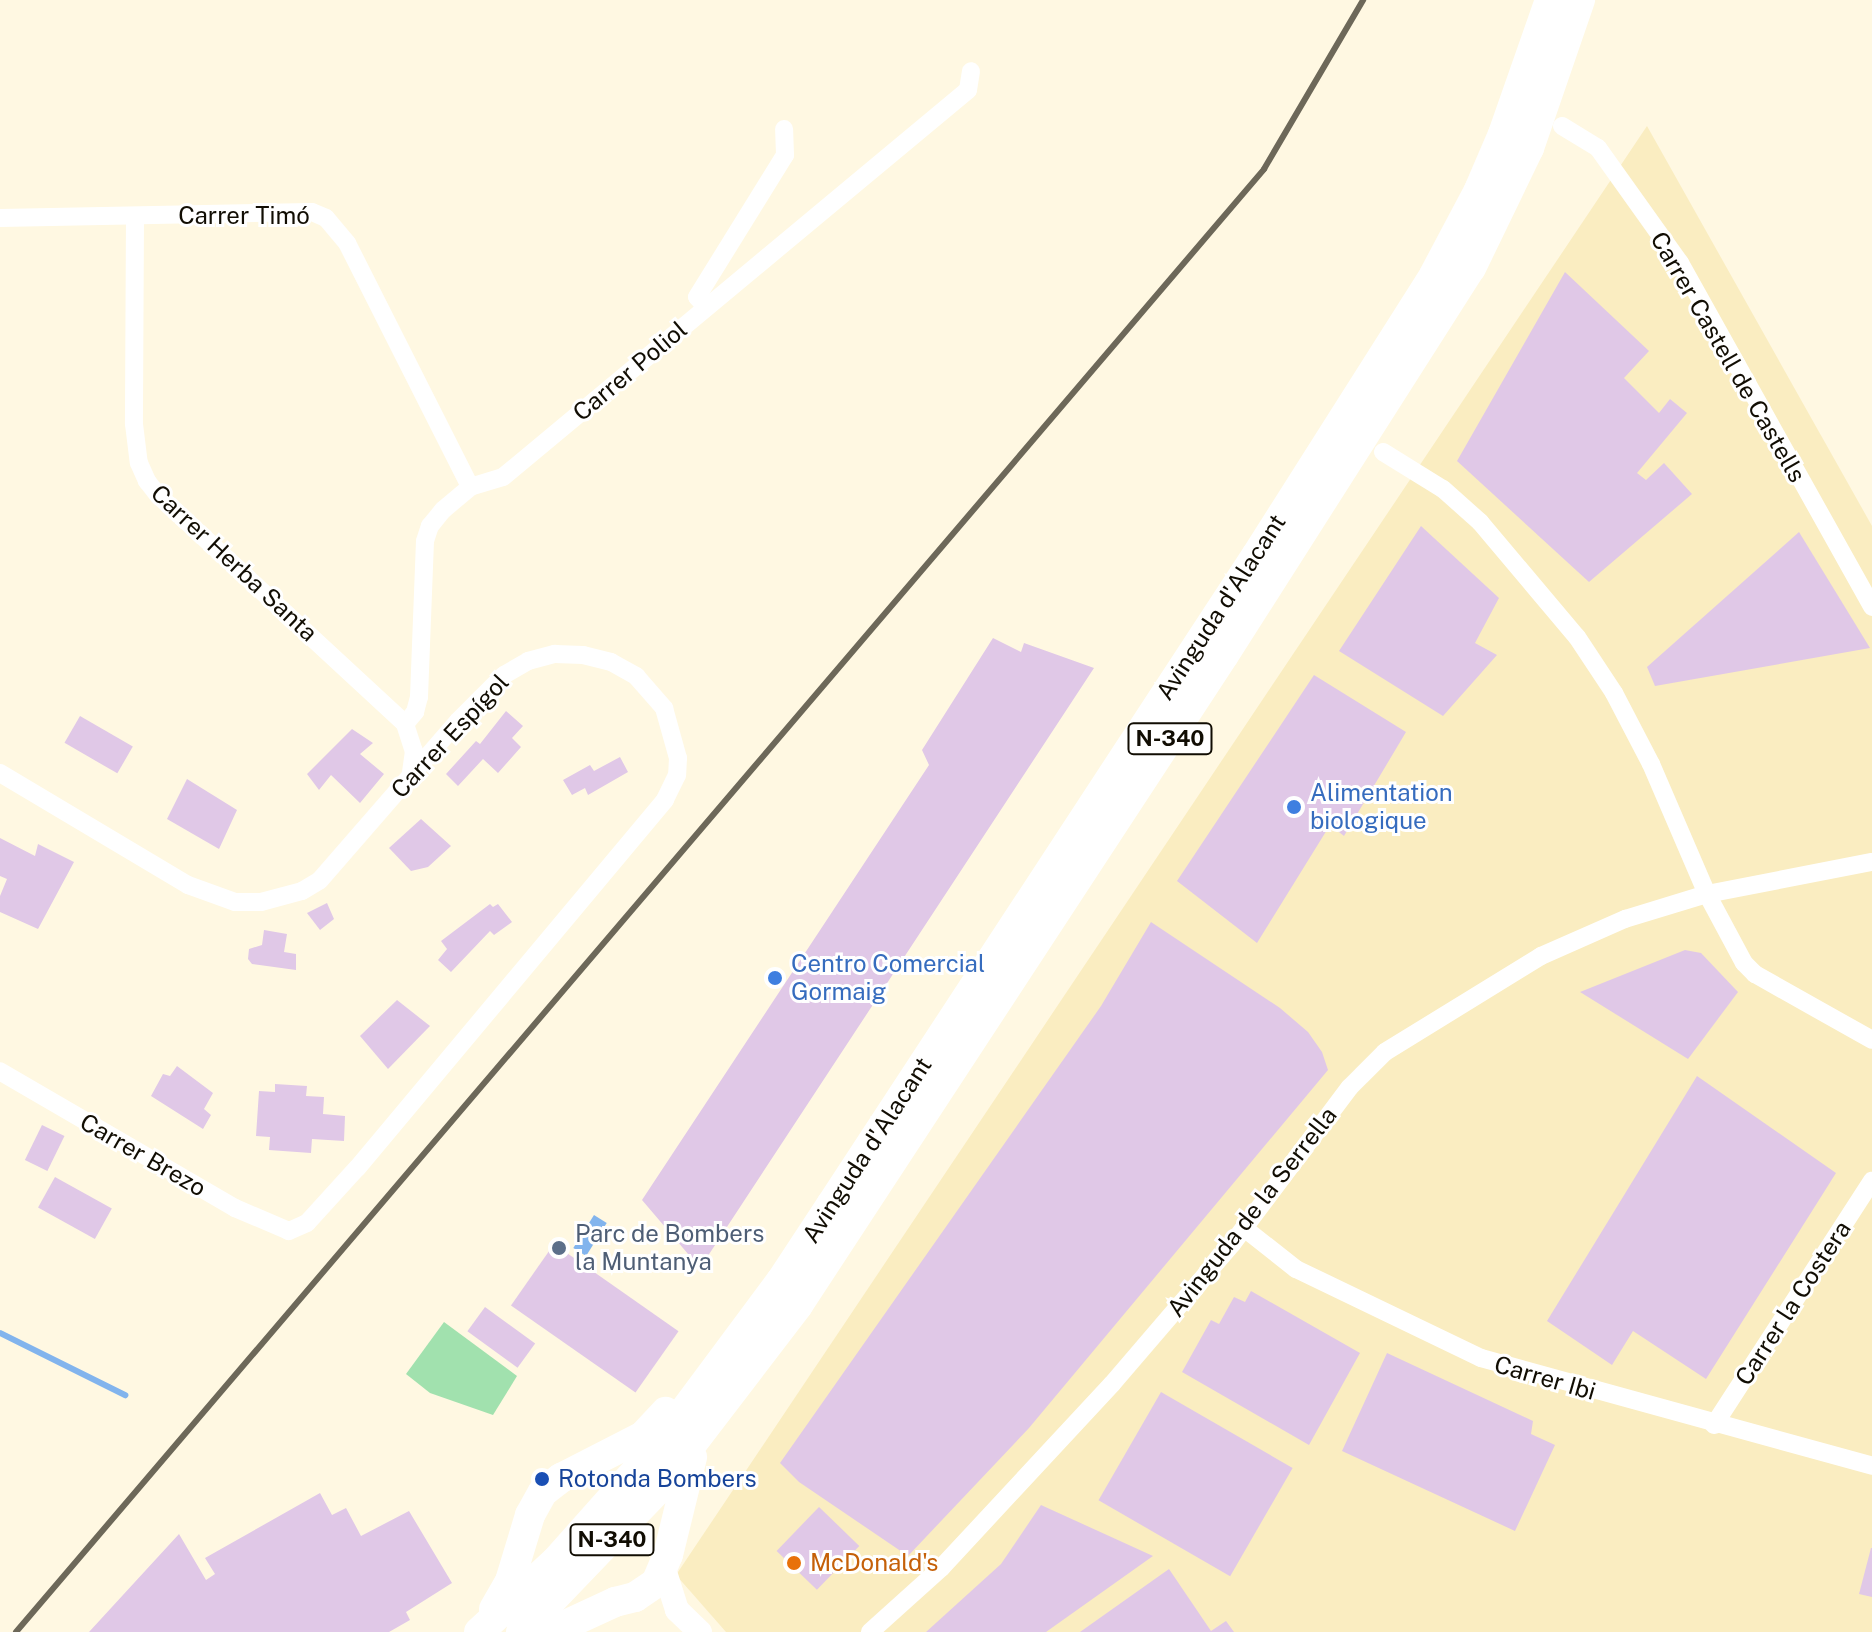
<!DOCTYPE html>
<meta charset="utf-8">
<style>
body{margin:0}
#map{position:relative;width:1872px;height:1632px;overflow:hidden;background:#fff8e2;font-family:"Public Sans",sans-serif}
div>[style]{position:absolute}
.built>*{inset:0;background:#faedc1}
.green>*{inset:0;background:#a1e1ae}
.water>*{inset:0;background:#82b4ed;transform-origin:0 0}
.stream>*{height:6px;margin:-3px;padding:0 3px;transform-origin:3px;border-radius:3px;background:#82b4ed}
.building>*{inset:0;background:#e0c8e7;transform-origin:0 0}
.minor>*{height:18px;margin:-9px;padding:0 9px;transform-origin:9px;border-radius:9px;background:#fff}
.tertiary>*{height:24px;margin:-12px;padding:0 12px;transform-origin:12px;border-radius:12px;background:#fff}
.primary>*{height:30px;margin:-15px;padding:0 15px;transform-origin:15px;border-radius:15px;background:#fff}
.rail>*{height:6px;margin:-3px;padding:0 3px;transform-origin:3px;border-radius:3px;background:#6d6859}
.dots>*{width:22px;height:22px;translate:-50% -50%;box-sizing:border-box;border:4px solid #fff;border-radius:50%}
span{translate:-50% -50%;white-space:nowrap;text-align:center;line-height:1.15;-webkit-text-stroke:6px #fff;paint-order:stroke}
.shield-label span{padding:2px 6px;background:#fff;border:2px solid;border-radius:6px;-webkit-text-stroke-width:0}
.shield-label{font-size:22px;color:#110d03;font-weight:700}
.street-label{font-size:24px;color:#110d03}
.shop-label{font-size:24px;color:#366cbe}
.left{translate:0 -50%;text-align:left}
.service-label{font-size:24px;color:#4e5e75}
.transit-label{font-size:24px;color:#164399}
.food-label{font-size:24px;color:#c56008}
</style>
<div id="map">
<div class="built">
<div style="clip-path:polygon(1647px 126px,1872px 526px,1872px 1632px,726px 1632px,676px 1575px)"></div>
</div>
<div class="green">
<div style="clip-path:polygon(444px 1322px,517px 1376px,493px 1415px,430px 1393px,406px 1374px)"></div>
</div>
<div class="water">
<div style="left:594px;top:1215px;width:15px;height:39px;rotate:32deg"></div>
</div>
<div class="stream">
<div style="left:0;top:1333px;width:140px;rotate:26.4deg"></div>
</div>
<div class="building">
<div style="clip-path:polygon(1565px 272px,1649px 351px,1624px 378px,1659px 413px,1670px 399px,1687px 413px,1637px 473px,1646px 480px,1664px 463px,1692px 494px,1589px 582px,1457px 461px)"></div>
<div style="clip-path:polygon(1421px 526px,1499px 598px,1475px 643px,1497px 655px,1443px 716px,1339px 651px)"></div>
<div style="clip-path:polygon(1799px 532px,1870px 648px,1655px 686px,1647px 667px)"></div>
<div style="clip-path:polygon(993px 638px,1021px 652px,1024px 643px,1094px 668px,700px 1268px,642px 1200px,929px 765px,922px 750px)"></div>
<div style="clip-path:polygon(1314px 675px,1406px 732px,1344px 836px,1330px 825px,1257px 943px,1177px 881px)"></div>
<div style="clip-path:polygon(506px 711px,523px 726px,512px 738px,521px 747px,498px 773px,483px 759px,458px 786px,446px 774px,476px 741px,480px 744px)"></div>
<div style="left:80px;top:716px;width:61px;height:31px;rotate:30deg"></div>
<div style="clip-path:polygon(352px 729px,373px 743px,360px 754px,384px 774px,360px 803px,331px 775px,319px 790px,307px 774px)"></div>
<div style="clip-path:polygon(620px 757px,628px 772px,588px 795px,585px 788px,572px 795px,563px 780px,590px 765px,594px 771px)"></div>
<div style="clip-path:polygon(187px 779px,237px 810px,219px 849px,167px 819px)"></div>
<div style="clip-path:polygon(421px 819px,451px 846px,428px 867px,411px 871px,389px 848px)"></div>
<div style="clip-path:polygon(0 838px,35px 856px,38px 844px,74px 862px,38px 929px,0 912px,0 896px,7px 879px,0 876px)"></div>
<div style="clip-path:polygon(327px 903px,334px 919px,320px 930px,307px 913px)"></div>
<div style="clip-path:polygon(490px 904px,493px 907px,498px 904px,512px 922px,494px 935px,490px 931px,451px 972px,438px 960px,447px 949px,441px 941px)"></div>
<div style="clip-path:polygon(1151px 922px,1280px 1008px,1308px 1032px,1322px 1052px,1328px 1070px,1029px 1428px,908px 1556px,799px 1482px,780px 1463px,1101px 1006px)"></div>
<div style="clip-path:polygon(264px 930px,287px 934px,284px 952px,296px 954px,296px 970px,252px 964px,248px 959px,249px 949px,262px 945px)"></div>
<div style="clip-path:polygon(1685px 950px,1701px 953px,1738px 992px,1688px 1059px,1580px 992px)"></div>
<div style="clip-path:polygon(397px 1000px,430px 1026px,388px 1069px,360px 1036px)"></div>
<div style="clip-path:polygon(177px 1066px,213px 1093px,204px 1109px,211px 1115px,203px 1129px,151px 1096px,163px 1074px,170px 1076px)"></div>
<div style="clip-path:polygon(1697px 1076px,1836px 1173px,1706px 1379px,1633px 1331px,1612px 1365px,1547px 1321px)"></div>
<div style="clip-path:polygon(275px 1084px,307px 1086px,306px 1096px,324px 1097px,323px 1114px,345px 1116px,344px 1141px,312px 1139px,311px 1153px,269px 1150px,270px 1137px,256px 1136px,259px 1091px,275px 1092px)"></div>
<div style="left:42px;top:1125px;width:25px;height:39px;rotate:26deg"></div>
<div style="left:55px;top:1177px;width:65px;height:35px;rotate:29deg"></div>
<div style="left:554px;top:1244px;width:152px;height:75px;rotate:35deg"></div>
<div style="clip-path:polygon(1251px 1291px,1360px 1353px,1309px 1445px,1182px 1372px,1211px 1320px,1219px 1324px,1234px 1297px,1245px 1302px)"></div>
<div style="left:485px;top:1307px;width:62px;height:30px;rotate:36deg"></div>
<div style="clip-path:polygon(1387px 1353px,1533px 1421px,1531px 1434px,1555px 1445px,1515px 1531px,1342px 1451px)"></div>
<div style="left:1161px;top:1392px;width:152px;height:125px;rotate:30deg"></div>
<div style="clip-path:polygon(320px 1493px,332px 1515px,346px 1508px,361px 1536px,409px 1511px,452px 1583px,406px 1612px,410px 1620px,389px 1632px,89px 1632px,179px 1534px,206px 1580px,215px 1574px,205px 1558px)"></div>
<div style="clip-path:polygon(1041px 1505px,1153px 1556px,1046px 1632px,926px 1632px,1001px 1564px)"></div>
<div style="left:819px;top:1507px;width:56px;height:61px;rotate:44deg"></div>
<div style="clip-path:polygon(1871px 1548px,1872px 1548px,1872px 1597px,1859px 1594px)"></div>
<div style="clip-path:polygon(1169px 1569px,1211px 1631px,1226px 1621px,1234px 1632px,1080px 1632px)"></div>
</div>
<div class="minor">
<div style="left:1562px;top:126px;width:42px;rotate:31.4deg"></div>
<div style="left:1598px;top:148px;width:141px;rotate:54.5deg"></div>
<div style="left:1680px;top:263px;width:394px;rotate:60.8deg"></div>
<div style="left:135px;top:217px;width:207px;rotate:90.3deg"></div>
<div style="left:134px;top:424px;width:39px;rotate:83deg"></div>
<div style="left:139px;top:463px;width:20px;rotate:66deg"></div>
<div style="left:147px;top:481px;width:18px;rotate:52deg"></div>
<div style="left:158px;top:495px;width:337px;rotate:42.8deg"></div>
<div style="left:405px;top:724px;width:28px;rotate:72deg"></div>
<div style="left:414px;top:751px;width:27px;rotate:98deg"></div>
<div style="left:0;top:218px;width:312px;rotate:-1.1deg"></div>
<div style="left:312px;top:212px;width:15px;rotate:23deg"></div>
<div style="left:326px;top:218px;width:33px;rotate:50deg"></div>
<div style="left:347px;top:243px;width:273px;rotate:63.2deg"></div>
<div style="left:706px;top:307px;width:13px;rotate:-132deg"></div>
<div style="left:697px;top:297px;width:167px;rotate:-58.2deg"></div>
<div style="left:785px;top:155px;width:26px;rotate:-92deg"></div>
<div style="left:1383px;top:452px;width:70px;rotate:31.7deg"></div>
<div style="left:1443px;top:489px;width:50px;rotate:41.7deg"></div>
<div style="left:1480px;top:522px;width:150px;rotate:49.9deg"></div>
<div style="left:1577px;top:637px;width:67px;rotate:56.5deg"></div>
<div style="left:1614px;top:693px;width:80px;rotate:62.5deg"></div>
<div style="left:1651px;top:764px;width:142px;rotate:66.7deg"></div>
<div style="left:1707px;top:894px;width:78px;rotate:61.8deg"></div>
<div style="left:1744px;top:963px;width:16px;rotate:45deg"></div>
<div style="left:1755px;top:974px;width:134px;rotate:29.4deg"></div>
<div style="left:405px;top:724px;width:16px;rotate:-50deg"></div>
<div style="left:415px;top:712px;width:16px;rotate:-75deg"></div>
<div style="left:419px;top:697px;width:156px;rotate:-87.8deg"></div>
<div style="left:425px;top:541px;width:16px;rotate:-72deg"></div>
<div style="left:430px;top:526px;width:21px;rotate:-51deg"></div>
<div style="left:443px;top:510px;width:35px;rotate:-40deg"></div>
<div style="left:470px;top:487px;width:34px;rotate:-17deg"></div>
<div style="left:503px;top:477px;width:605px;rotate:-39.77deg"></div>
<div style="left:968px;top:90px;width:19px;rotate:-81deg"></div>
<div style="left:0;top:773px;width:219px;rotate:30.8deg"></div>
<div style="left:188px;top:885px;width:50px;rotate:19.9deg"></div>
<div style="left:235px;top:902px;width:26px"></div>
<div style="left:261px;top:902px;width:42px;rotate:-15deg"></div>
<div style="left:302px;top:891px;width:21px;rotate:-31deg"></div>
<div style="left:320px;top:880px;width:211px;rotate:-49deg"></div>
<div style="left:458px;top:721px;width:65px;rotate:-45deg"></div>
<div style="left:504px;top:675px;width:28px;rotate:-30deg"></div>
<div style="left:528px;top:661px;width:28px;rotate:-15deg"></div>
<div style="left:555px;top:654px;width:28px;rotate:2deg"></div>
<div style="left:583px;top:655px;width:29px;rotate:14deg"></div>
<div style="left:611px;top:662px;width:29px;rotate:29deg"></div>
<div style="left:636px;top:676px;width:43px;rotate:48.8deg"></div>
<div style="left:664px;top:708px;width:52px;rotate:74.4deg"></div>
<div style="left:678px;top:758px;width:17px;rotate:93deg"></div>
<div style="left:677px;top:775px;width:28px;rotate:116deg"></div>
<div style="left:665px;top:800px;width:480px;rotate:129.9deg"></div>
<div style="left:357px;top:1168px;width:74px;rotate:132.3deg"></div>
<div style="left:307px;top:1223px;width:20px;rotate:156deg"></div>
<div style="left:289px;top:1231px;width:59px;rotate:-156.9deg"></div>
<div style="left:235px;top:1208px;width:272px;rotate:-149.8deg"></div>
<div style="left:1244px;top:1228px;width:66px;rotate:38.3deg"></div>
<div style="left:1296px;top:1269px;width:205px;rotate:25.7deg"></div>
<div style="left:1481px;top:1358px;width:406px;rotate:15.4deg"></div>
<div style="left:1714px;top:1425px;width:291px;rotate:-57.1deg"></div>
<div style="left:870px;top:1632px;width:96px;rotate:-42deg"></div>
<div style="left:941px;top:1568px;width:251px;rotate:-47.1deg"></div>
<div style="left:1112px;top:1384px;width:184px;rotate:-49.4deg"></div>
<div style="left:1232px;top:1244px;width:196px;rotate:-53.1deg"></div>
<div style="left:1350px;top:1087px;width:49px;rotate:-45deg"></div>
<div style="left:1385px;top:1052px;width:183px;rotate:-31.6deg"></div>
<div style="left:1541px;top:956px;width:92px;rotate:-23.8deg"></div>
<div style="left:1625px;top:919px;width:86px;rotate:-17deg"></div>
<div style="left:1707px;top:894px;width:168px;rotate:-11deg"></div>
</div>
<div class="tertiary">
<div style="left:663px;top:1566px;width:46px;rotate:72.3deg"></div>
<div style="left:677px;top:1610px;width:32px;rotate:44deg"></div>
</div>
<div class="primary">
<div style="left:494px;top:1609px;width:32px;rotate:-60deg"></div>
<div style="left:510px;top:1581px;width:69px;rotate:-73.1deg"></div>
<div style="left:530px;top:1515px;width:26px;rotate:-61deg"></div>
<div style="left:543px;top:1492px;width:23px;rotate:-38deg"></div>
<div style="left:561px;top:1478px;width:92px;rotate:-27.1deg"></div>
<div style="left:643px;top:1436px;width:33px;rotate:-47deg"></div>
<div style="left:479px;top:1632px;width:105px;rotate:-42.7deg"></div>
<div style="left:556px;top:1561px;width:155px;rotate:-48.4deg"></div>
<div style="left:659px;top:1445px;width:204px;rotate:-53.4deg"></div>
<div style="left:781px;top:1281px;width:91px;rotate:-56.7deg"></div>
<div style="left:831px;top:1205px;width:776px;rotate:-56.78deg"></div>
<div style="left:1256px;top:556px;width:333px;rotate:-57.6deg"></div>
<div style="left:1434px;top:275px;width:96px;rotate:-62.1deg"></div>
<div style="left:1479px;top:190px;width:61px;rotate:-66.8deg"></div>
<div style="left:1503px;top:134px;width:142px;rotate:-70.7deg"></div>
<div style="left:521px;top:1632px;width:195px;rotate:-46.2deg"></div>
<div style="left:656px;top:1491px;width:234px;rotate:-52.6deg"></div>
<div style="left:798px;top:1305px;width:777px;rotate:-56.76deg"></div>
<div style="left:1224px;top:655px;width:459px;rotate:-57.5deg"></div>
<div style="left:1471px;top:268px;width:133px;rotate:-64.2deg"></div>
<div style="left:1529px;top:148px;width:157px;rotate:-71deg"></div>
<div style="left:550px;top:1632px;width:72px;rotate:-24.8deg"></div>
<div style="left:615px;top:1602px;width:21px;rotate:-14deg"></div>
<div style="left:635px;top:1597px;width:25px;rotate:-34deg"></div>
<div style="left:656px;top:1583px;width:30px;rotate:-67deg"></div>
<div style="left:668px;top:1555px;width:101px;rotate:-76.2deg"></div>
</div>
<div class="rail">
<div style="left:16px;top:1632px;width:1923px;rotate:-49.53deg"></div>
<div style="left:1264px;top:169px;width:196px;rotate:-59.6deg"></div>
</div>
<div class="dots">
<div style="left:1294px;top:807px;background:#3f7fe0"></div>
<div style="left:775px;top:978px;background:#3f7fe0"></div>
<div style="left:559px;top:1248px;background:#5c6f8a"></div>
<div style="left:542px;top:1479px;background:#1a4fb4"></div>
<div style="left:794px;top:1563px;background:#e8710a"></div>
</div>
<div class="shield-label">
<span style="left:1170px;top:739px">N-340</span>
<span style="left:612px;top:1540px">N-340</span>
</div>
<div class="street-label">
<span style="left:244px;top:216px">Carrer Timó</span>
<span style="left:1728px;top:357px;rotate:60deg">Carrer Castell de Castells</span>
<span style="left:630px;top:371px;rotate:-40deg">Carrer Poliol</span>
<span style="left:234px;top:563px;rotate:43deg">Carrer Herba Santa</span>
<span style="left:1221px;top:607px;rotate:-57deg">Avinguda d'Alacant</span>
<span style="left:450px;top:736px;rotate:-47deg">Carrer Espígol</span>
<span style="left:867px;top:1150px;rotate:-57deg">Avinguda d'Alacant</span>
<span style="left:143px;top:1155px;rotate:30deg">Carrer Brezo</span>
<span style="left:1252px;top:1212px;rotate:-52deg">Avinguda de la Serrella</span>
<span style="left:1793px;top:1303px;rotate:-57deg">Carrer la Costera</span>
<span style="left:1545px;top:1378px;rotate:16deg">Carrer Ibi</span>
</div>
<div class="shop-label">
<span class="left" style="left:1310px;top:807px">Alimentation<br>biologique</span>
<span class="left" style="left:791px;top:978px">Centro Comercial<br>Gormaig</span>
</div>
<div class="service-label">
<span class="left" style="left:575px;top:1248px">Parc de Bombers<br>la Muntanya</span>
</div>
<div class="transit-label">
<span class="left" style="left:558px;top:1479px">Rotonda Bombers</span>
</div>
<div class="food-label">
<span class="left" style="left:810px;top:1563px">McDonald's</span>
</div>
</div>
